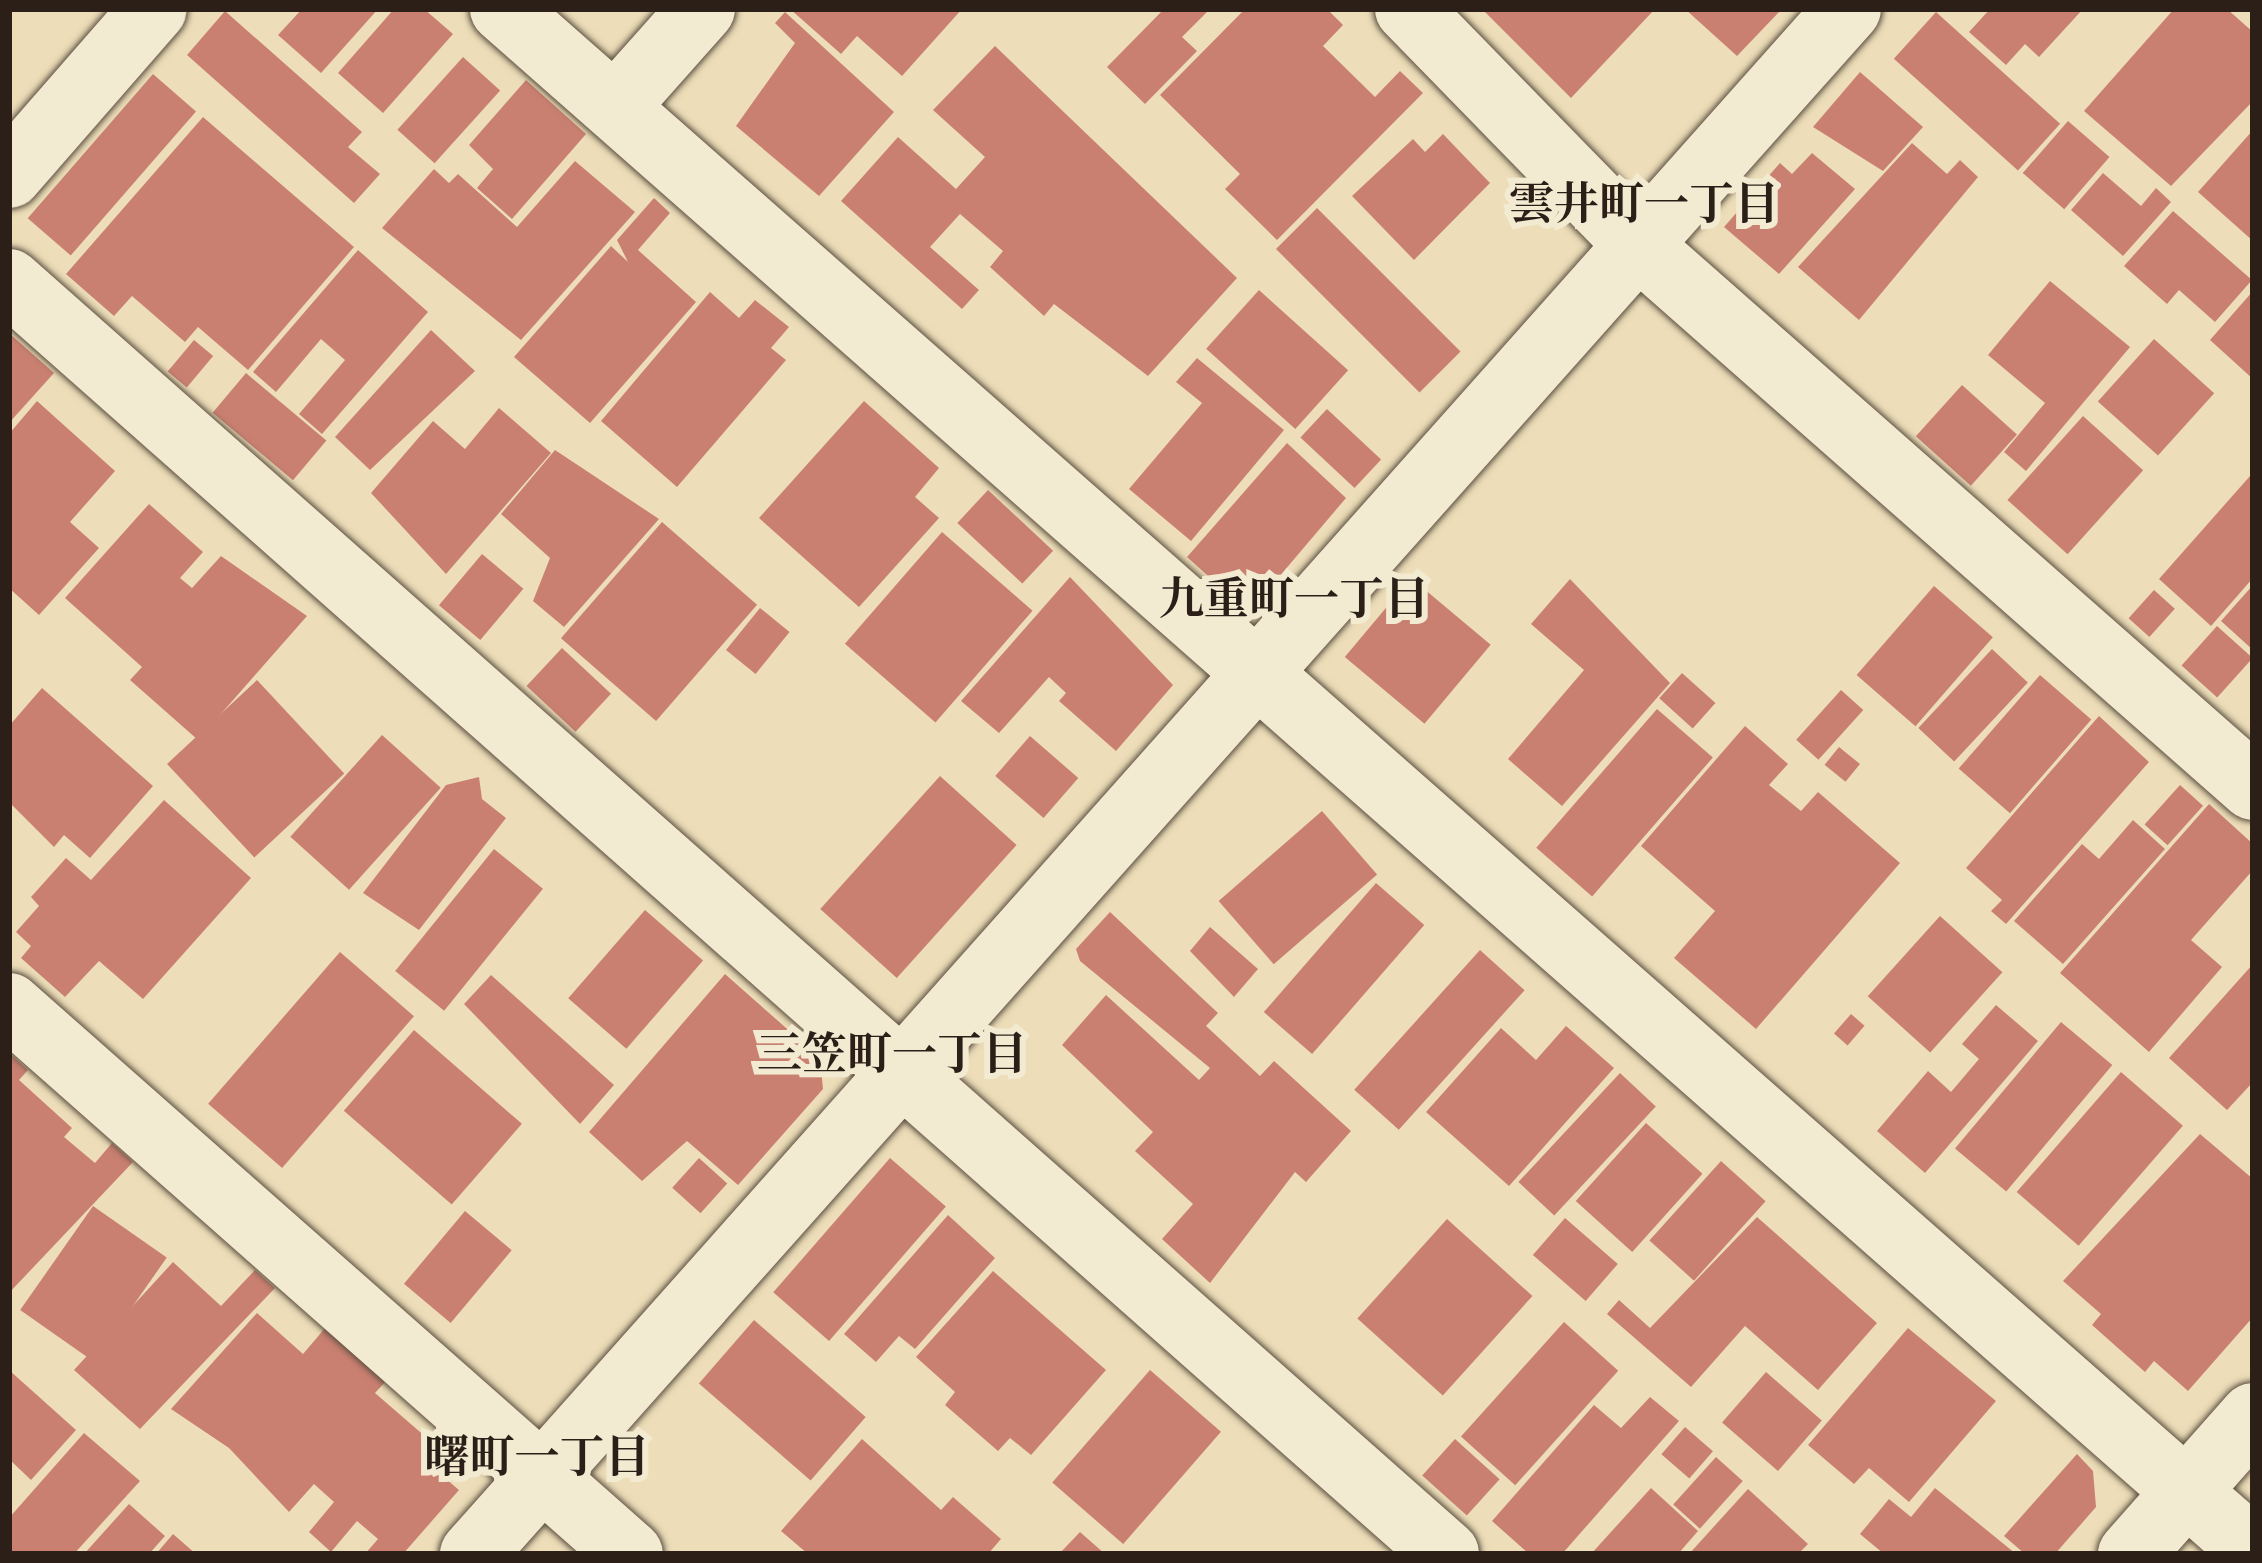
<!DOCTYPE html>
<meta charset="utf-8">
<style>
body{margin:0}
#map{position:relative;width:2262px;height:1563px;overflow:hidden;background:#eddeb9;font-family:"Gentium Book Plus","Noto Serif JP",serif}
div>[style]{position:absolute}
.building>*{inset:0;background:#ca8071;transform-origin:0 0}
.roads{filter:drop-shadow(0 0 3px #5c4f40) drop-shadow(0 0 3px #5c4f40)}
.minor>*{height:66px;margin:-33px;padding:0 33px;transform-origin:33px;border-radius:33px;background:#f3ead2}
span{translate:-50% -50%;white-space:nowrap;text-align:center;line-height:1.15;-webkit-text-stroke:12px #f3ead2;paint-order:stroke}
.neighbourhood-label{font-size:45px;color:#2b1f18;font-weight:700}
.frame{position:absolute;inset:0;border:12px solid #2b1f18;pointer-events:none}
</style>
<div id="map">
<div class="building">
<div style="clip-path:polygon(302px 9px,378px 9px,321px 73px,278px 35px)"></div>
<div style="clip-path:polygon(394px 9px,424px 9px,453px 34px,383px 113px,338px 73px)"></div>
<div style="clip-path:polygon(790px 9px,962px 9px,902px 76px,857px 36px,841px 54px)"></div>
<div style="clip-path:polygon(1164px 9px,1210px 9px,1182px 37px,1197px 51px,1145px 104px,1107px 67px)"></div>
<div style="clip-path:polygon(1245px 9px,1327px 9px,1343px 25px,1323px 46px,1375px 97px,1400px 71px,1423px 93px,1277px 240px,1225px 189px,1240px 174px,1160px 95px)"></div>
<div style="clip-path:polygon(1482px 9px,1655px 9px,1571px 98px)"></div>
<div style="clip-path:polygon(1685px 9px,1782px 9px,1737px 56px)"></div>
<div style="clip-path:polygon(1990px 9px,2083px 9px,2039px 57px,2025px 44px,2006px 65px,1969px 32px)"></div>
<div style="clip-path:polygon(2174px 9px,2227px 9px,2253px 32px,2253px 101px,2171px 186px,2084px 111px)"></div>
<div style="clip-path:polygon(225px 11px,362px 132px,348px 147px,380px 174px,354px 203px,187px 55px)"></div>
<div style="clip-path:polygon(785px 12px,894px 112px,819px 196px,736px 126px,795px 43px,775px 23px)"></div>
<div style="left:1936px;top:12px;width:167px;height:63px;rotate:42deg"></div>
<div style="clip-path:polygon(995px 46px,1237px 278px,1148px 376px,1054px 304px,1044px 316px,990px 267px,1003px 251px,960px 214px,930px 247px,979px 290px,962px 309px,841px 201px,898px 137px,956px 189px,985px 157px,933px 110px)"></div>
<div style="left:463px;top:57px;width:50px;height:98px;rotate:42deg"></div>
<div style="clip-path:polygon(1860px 72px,1923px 127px,1883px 171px,1813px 127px)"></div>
<div style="left:153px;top:74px;width:57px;height:191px;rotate:41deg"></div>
<div style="clip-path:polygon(526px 80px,586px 134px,512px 219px,477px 188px,493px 169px,469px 145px)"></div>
<div style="clip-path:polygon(203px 117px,354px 247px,248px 370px,198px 327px,185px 342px,132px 296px,114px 316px,66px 274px)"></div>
<div style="left:2068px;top:121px;width:55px;height:69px;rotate:41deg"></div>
<div style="clip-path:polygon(2253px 130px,2253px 241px,2198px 192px)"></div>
<div style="clip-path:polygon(1443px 134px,1490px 183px,1414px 260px,1352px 196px,1413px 139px,1425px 152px)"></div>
<div style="clip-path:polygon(1912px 143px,1947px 174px,1960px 160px,1978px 177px,1859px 320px,1798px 267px)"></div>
<div style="clip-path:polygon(1812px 153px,1855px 189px,1779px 274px,1724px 227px,1780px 163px,1792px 174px)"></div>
<div style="clip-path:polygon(575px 161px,635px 212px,521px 340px,382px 228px,434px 169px,449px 183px,458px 174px,517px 227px)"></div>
<div style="clip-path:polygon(2103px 173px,2141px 206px,2156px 188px,2171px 202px,2123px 256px,2071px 210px)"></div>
<div style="clip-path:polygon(654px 198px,670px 213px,638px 250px,696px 302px,590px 423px,514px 357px,611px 246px,628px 262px,617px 240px)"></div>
<div style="left:1317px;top:208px;width:203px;height:58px;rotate:45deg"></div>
<div style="clip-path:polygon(2173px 211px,2252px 280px,2215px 322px,2179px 290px,2167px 304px,2124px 266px)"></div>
<div style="clip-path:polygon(358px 250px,428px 312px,322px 434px,299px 414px,345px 360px,321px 339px,276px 392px,253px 372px)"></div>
<div style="clip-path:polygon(2050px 281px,2130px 347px,2026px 471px,2004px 452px,2045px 403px,1988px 355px)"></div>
<div style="left:1259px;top:290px;width:120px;height:79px;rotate:42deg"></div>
<div style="clip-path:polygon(2253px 291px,2253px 379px,2210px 340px)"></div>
<div style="clip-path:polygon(710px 292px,739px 318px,755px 300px,789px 327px,771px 348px,786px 360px,677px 487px,601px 421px)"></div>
<div style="clip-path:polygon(431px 330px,475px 371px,370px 470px,335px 437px)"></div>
<div style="clip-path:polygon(9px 333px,54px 373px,9px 423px)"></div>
<div style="left:2154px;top:339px;width:81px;height:84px;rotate:42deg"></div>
<div style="left:194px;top:340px;width:25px;height:41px;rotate:40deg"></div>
<div style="clip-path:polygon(1197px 358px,1284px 430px,1191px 541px,1129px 489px,1202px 403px,1176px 382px)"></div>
<div style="left:246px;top:373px;width:105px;height:52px;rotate:40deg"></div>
<div style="left:1962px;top:385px;width:74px;height:69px;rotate:42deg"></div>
<div style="clip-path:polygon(37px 401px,115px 471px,70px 522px,99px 548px,39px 615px,9px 588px,9px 434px)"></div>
<div style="clip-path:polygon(864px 401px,939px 468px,915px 497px,939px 518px,859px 607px,759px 518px)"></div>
<div style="clip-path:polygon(499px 408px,551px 453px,446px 574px,371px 493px,433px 421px,465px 449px)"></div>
<div style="left:1327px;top:409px;width:74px;height:39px;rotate:43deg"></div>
<div style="left:2083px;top:416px;width:81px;height:113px;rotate:42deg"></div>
<div style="clip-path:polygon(1287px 443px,1346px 498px,1267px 591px,1227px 593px,1187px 557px)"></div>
<div style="clip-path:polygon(555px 450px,659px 519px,564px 627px,533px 601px,550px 558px,501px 514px)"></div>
<div style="clip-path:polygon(2250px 476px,2253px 578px,2211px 626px,2159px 579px)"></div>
<div style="left:988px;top:490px;width:89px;height:45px;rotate:43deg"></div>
<div style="clip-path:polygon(149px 504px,203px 552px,180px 578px,192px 588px,221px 556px,307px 616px,198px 740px,130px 680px,142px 667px,65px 598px)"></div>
<div style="left:662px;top:522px;width:126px;height:154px;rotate:41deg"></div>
<div style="left:942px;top:532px;width:120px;height:148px;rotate:41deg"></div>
<div style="left:482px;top:554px;width:54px;height:67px;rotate:40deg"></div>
<div style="clip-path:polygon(1070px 577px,1173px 685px,1116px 751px,1059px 701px,1066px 693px,1049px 677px,999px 733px,961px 701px)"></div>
<div style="left:1411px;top:578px;width:104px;height:103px;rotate:40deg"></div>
<div style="clip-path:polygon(1570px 579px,1670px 683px,1562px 806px,1508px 759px,1584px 670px,1531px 624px)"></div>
<div style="clip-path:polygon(2253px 585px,2253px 650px,2221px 621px)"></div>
<div style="left:1934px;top:586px;width:78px;height:118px;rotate:41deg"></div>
<div style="left:2154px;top:590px;width:28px;height:38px;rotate:42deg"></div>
<div style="left:760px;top:608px;width:38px;height:54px;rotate:39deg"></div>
<div style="left:2217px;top:626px;width:48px;height:53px;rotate:42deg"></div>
<div style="left:562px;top:648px;width:67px;height:52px;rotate:43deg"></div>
<div style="left:1992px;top:649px;width:49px;height:108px;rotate:43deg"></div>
<div style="left:1682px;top:673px;width:45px;height:34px;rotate:42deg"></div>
<div style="left:2040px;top:675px;width:68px;height:124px;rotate:41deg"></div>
<div style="left:257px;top:680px;width:128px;height:123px;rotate:47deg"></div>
<div style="clip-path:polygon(42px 688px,153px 786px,90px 858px,64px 835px,54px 847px,9px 802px,9px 726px)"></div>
<div style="left:1841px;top:690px;width:30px;height:67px;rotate:42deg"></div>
<div style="left:1657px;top:709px;width:74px;height:184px;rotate:41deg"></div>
<div style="clip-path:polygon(2099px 716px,2149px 762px,2006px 924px,1991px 911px,2002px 900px,1966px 868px)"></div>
<div style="clip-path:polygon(1745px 726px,1788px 764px,1769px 785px,1801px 811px,1818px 792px,1900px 863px,1756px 1029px,1674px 958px,1715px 911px,1641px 846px)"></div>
<div style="left:382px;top:735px;width:79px;height:137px;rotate:42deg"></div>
<div style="left:1030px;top:736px;width:64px;height:53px;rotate:41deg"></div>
<div style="left:1839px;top:747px;width:27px;height:23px;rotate:39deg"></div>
<div style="left:940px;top:776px;width:103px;height:179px;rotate:42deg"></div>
<div style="clip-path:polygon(479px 777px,482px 799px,506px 818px,419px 930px,363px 893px,446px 785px)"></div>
<div style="left:2180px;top:785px;width:31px;height:53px;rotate:42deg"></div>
<div style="clip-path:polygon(164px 800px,251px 878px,143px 999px,99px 961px,65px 997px,21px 958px,31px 946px,16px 932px,39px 906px,31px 897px,66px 858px,91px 880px)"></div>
<div style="clip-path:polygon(2209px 804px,2253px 844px,2253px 870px,2191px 940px,2222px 967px,2149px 1052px,2060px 973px)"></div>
<div style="left:1322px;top:811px;width:84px;height:137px;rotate:49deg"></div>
<div style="clip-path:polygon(2133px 820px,2165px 849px,2063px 964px,2014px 921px,2082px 844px,2099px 859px)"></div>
<div style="left:494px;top:849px;width:63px;height:157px;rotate:39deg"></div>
<div style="left:1376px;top:883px;width:64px;height:171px;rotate:41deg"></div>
<div style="left:645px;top:910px;width:77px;height:117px;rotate:41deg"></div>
<div style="clip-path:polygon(1110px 912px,1218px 1013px,1206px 1026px,1260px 1076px,1274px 1061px,1351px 1131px,1306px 1182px,1295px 1172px,1210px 1283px,1162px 1239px,1193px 1204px,1135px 1151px,1153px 1132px,1062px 1045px,1106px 995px,1199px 1080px,1210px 1068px,1080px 961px,1076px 949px)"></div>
<div style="left:1940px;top:916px;width:84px;height:108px;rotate:42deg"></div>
<div style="clip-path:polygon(1210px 927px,1258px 969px,1234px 997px,1190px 951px)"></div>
<div style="left:1480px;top:950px;width:60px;height:188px;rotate:42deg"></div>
<div style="left:340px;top:952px;width:98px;height:201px;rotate:41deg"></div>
<div style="clip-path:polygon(2253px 964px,2253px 1082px,2227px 1110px,2169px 1058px)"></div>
<div style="clip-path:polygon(725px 974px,820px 1058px,823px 1089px,738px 1185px,687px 1141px,642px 1181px,589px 1132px)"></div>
<div style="clip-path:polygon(491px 975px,614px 1085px,580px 1124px,464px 1004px)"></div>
<div style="clip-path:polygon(1996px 1005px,2038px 1041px,1925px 1173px,1877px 1131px,1928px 1071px,1951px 1092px,1979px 1059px,1962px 1044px)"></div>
<div style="left:1851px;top:1014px;width:18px;height:26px;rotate:41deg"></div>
<div style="left:2061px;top:1022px;width:67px;height:165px;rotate:40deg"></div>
<div style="clip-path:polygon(1566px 1026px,1614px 1068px,1509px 1186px,1426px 1112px,1501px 1028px,1536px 1060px)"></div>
<div style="left:414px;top:1030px;width:143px;height:107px;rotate:41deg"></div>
<div style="clip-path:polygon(9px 1053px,28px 1070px,19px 1080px,72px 1128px,64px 1137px,95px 1163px,112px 1143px,133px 1162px,9px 1293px)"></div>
<div style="left:2121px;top:1072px;width:82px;height:159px;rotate:41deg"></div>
<div style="left:1620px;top:1073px;width:49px;height:149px;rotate:43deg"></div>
<div style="left:1646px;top:1123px;width:76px;height:105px;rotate:42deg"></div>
<div style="clip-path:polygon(2200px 1134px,2253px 1179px,2253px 1317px,2188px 1391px,2154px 1361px,2145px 1372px,2092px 1325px,2101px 1314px,2063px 1281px)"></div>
<div style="left:699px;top:1158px;width:38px;height:40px;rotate:42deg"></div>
<div style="left:890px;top:1158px;width:74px;height:178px;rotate:41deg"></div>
<div style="left:1721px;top:1161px;width:60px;height:107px;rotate:42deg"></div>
<div style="left:93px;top:1206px;width:90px;height:127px;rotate:35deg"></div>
<div style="left:465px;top:1211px;width:61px;height:95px;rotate:40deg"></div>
<div style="clip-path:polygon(948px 1215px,995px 1258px,915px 1349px,899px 1336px,876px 1362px,844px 1334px)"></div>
<div style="clip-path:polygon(1757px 1217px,1877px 1323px,1818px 1390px,1745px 1326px,1691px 1387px,1607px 1314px,1619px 1300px,1650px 1328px)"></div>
<div style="left:1565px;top:1218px;width:70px;height:49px;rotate:41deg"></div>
<div style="left:1447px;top:1219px;width:115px;height:134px;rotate:42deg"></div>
<div style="clip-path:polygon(173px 1262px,221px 1306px,255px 1270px,275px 1288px,140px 1429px,74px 1370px)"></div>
<div style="clip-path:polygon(993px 1271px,1106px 1370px,1031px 1455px,1010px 1438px,998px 1451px,945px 1405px,955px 1392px,916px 1357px)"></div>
<div style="clip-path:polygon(257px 1313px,303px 1354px,326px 1327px,386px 1381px,375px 1393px,427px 1438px,438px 1426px,468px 1452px,445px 1478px,459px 1490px,403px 1554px,365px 1554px,378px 1539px,357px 1521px,331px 1552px,309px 1532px,334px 1502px,314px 1484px,289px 1512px,229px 1448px,171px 1409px)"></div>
<div style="left:754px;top:1320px;width:148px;height:84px;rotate:41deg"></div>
<div style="left:1564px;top:1322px;width:73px;height:154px;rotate:42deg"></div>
<div style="clip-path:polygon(1908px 1328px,1996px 1401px,1909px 1502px,1869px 1468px,1854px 1484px,1808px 1445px)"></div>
<div style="clip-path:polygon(9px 1370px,76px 1430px,31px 1480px,9px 1459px)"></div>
<div style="left:1150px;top:1370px;width:94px;height:149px;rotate:41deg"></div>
<div style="left:1766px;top:1372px;width:74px;height:67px;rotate:41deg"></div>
<div style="clip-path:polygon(1650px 1397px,1679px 1421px,1562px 1554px,1529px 1554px,1492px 1521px,1594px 1405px,1621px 1428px)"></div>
<div style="left:1685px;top:1427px;width:37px;height:36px;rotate:41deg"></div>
<div style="clip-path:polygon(84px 1433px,140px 1481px,74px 1554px,9px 1554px,9px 1518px)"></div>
<div style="clip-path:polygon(862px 1439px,941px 1510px,953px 1497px,1001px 1539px,988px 1554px,808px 1554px,781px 1531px)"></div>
<div style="left:1455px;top:1439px;width:60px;height:49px;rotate:42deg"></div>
<div style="clip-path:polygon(2077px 1454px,2093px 1471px,2096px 1507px,2055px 1554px,2025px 1554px,2004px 1536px)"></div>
<div style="left:1716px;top:1457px;width:36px;height:64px;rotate:42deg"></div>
<div style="clip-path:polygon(1651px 1488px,1698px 1531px,1678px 1554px,1591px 1554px)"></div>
<div style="clip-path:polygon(1935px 1488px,2016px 1554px,1884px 1554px,1860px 1534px,1889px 1499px,1911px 1517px)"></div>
<div style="clip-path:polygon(1748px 1489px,1808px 1544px,1798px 1554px,1689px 1554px)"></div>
<div style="clip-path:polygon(129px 1504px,165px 1536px,149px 1554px,84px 1554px)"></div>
<div style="clip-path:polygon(1080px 1532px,1105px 1554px,1059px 1554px)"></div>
<div style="clip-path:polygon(173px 1534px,196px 1554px,156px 1554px)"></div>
</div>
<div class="roads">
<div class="minor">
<div style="left:503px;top:9px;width:2332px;rotate:41.37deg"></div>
<div style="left:1408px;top:9px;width:331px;rotate:45.7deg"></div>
<div style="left:1639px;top:246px;width:818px;rotate:41.38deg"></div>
<div style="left:615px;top:107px;width:131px;rotate:-48.4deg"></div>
<div style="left:9px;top:175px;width:220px;rotate:-48.9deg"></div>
<div style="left:9px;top:282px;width:1919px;rotate:41.51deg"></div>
<div style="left:9px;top:1006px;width:828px;rotate:41.43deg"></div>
<div style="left:473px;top:1554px;width:2068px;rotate:-48.33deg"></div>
<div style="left:2131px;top:1554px;width:184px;rotate:-48.5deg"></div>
</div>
</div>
<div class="neighbourhood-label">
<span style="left:1644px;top:203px">雲井町一丁目</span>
<span style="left:1294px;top:598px">九重町一丁目</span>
<span style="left:892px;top:1053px">三笠町一丁目</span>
<span style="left:537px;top:1456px">曙町一丁目</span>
</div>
<div class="frame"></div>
</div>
